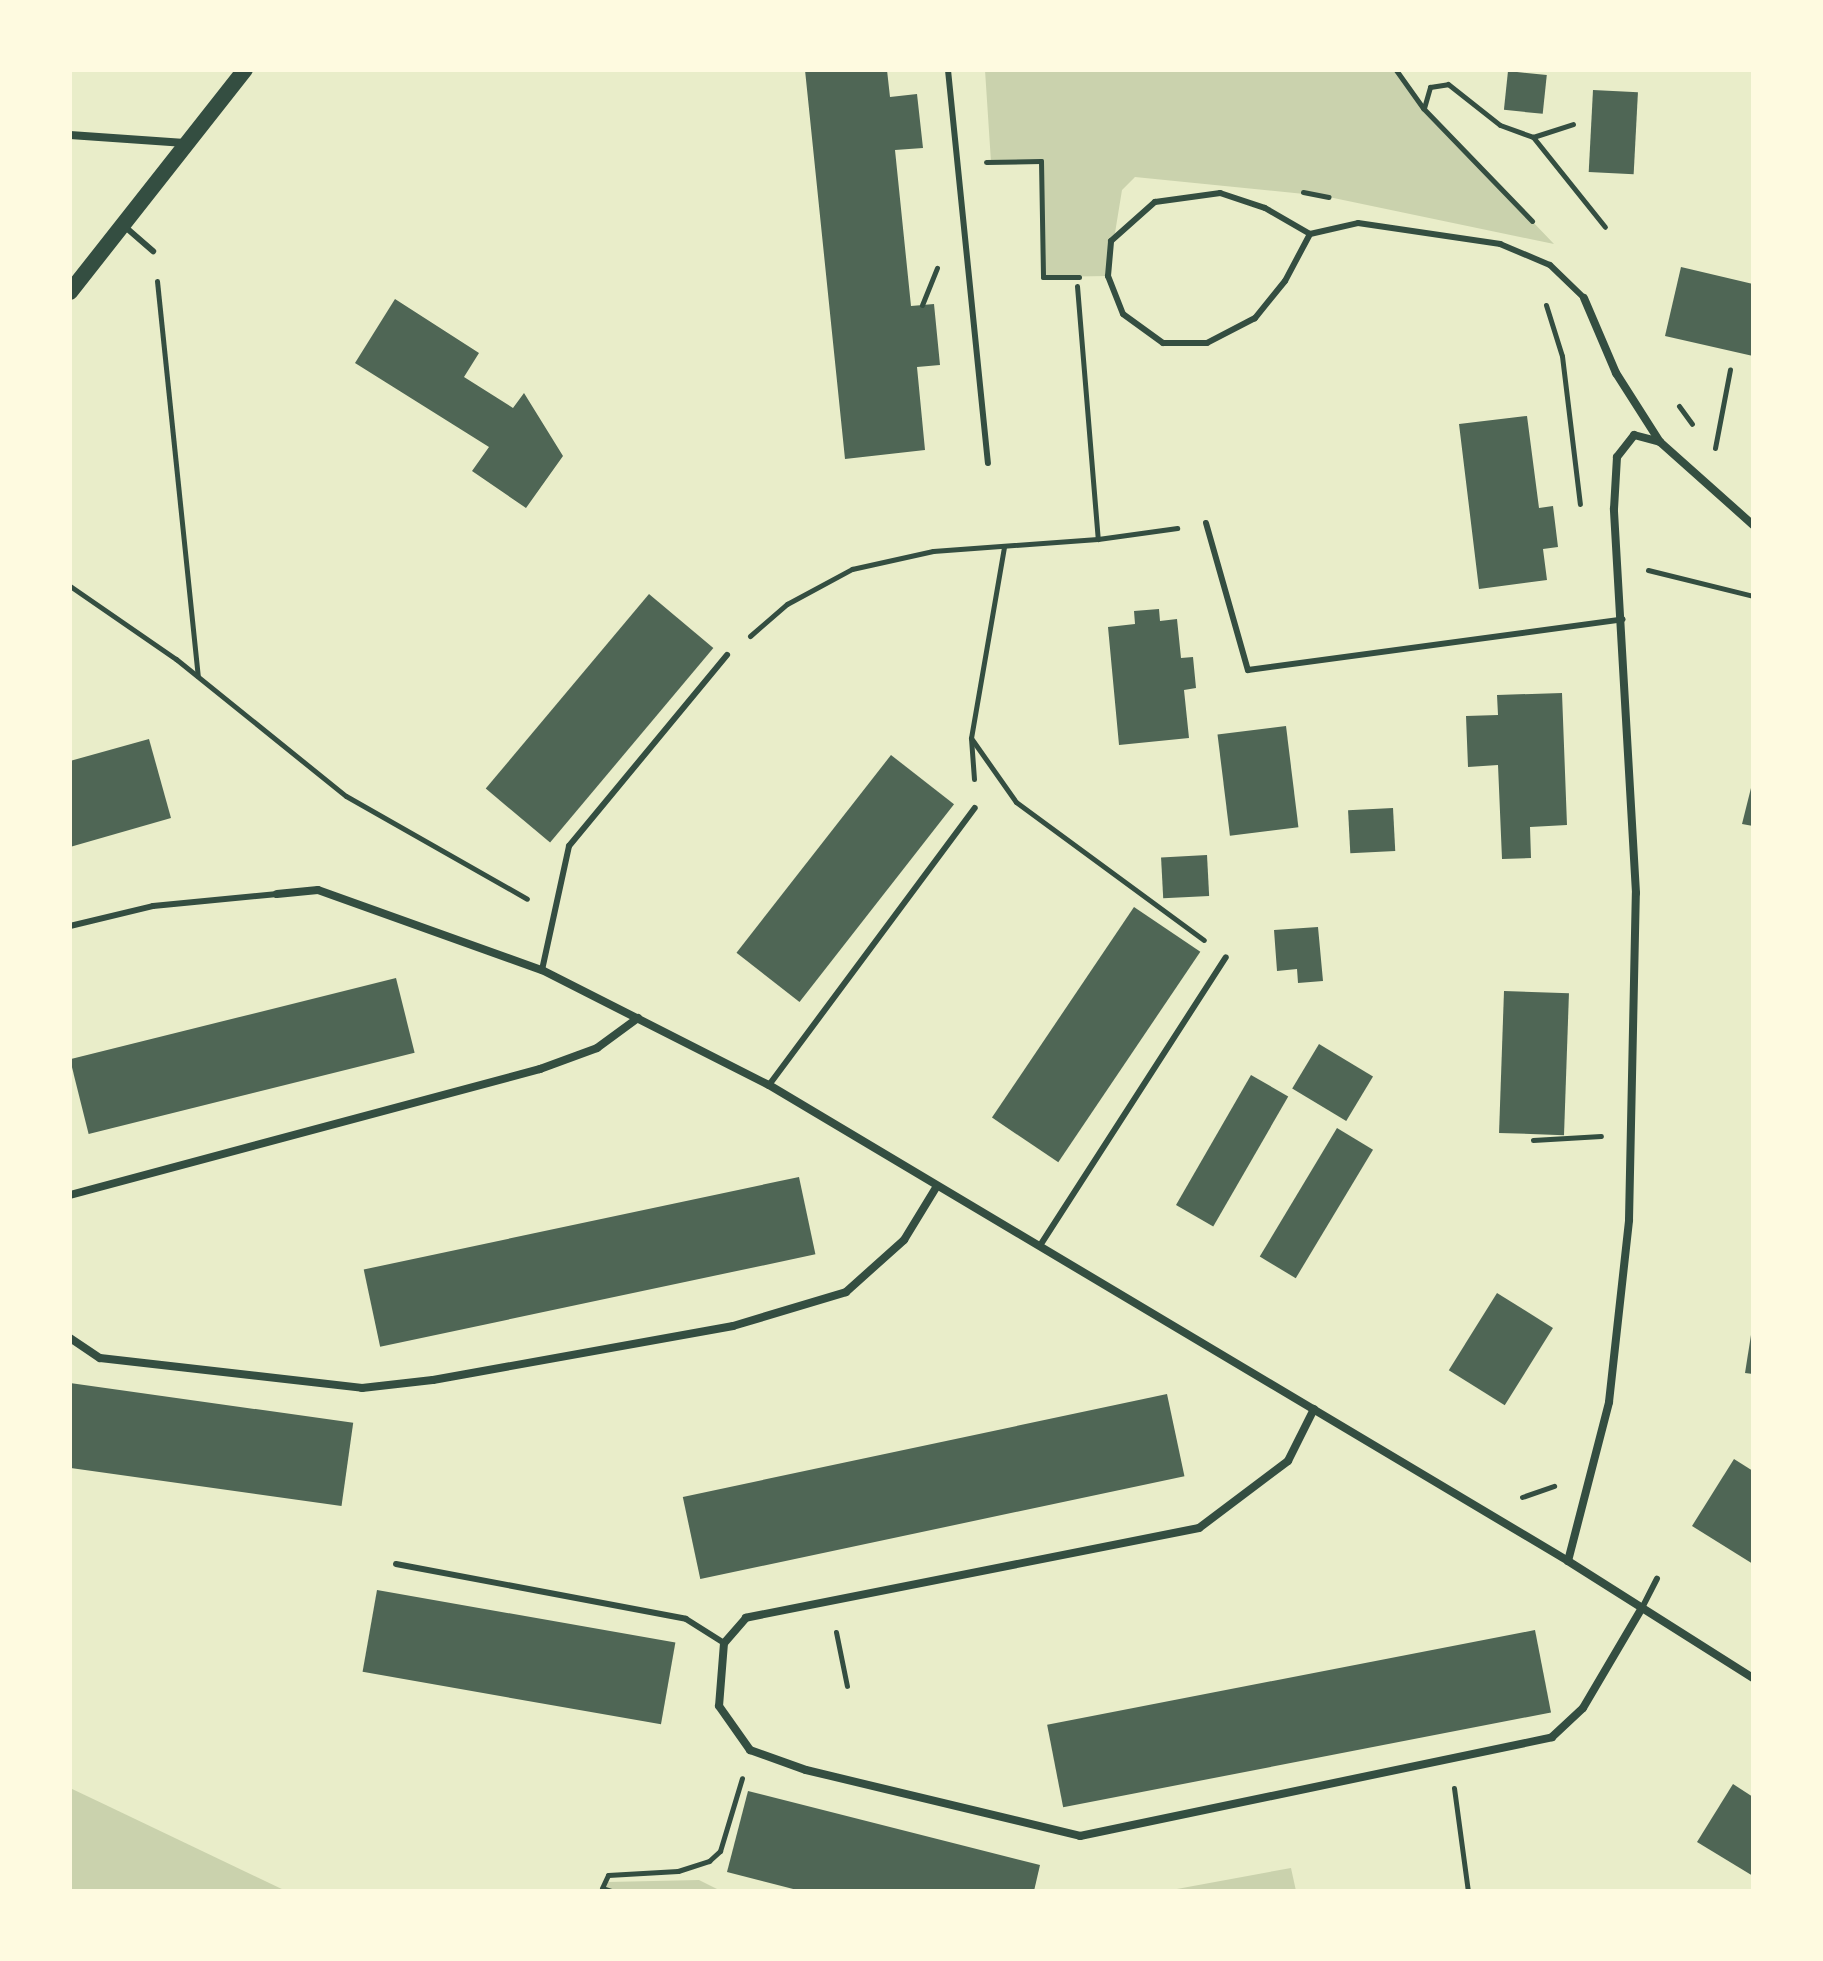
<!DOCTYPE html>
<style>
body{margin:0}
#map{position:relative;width:1823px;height:1961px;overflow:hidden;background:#e9edc9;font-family:"Work Sans",sans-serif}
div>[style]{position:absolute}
.green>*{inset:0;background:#cad2ad}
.building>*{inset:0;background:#4f6655;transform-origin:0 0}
.path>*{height:5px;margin:-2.5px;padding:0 2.5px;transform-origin:2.5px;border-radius:2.5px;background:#344e41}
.service>*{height:6px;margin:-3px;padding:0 3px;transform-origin:3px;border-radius:3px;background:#344e41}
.minor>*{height:8px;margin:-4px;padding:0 4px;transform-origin:4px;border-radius:4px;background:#344e41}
.secondary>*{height:16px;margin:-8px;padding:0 8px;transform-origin:8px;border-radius:8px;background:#344e41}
span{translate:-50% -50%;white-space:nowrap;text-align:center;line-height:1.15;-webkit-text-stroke:6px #fefae0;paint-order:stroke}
.frame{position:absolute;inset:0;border:72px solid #fefae0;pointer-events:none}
</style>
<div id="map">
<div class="green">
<div style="clip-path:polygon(985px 70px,1396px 70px,1423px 108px,1554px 244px,1324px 196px,1135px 177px,1122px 190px,1108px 276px,1043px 277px,1041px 162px,991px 162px)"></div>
<div style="clip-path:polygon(70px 1788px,110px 1807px,286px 1891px,70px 1891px)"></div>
<div style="clip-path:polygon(1291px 1868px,1296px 1891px,1166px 1891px)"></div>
<div style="clip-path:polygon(699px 1880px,721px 1891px,603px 1891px,608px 1882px)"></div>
</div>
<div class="building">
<div style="clip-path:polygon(805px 70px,887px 70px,890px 97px,917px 94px,923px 148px,895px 150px,911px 306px,934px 304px,940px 365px,917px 367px,925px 450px,845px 459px)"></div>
<div style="left:1508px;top:71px;width:39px;height:39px;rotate:6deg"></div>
<div style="left:1593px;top:90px;width:45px;height:82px;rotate:3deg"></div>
<div style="clip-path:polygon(1681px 267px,1753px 284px,1753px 356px,1665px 336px)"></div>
<div style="clip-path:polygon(395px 299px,479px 353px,464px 377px,513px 408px,524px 393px,563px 456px,526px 508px,472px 471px,489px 447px,355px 363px)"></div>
<div style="clip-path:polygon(1527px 416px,1539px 508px,1553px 506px,1558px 547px,1543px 549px,1547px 580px,1479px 589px,1459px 424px)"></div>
<div style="left:649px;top:594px;width:84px;height:254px;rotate:40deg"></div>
<div style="clip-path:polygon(1159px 609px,1160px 621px,1177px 619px,1181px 658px,1193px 657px,1196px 688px,1184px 690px,1189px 738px,1119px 745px,1108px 627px,1135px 624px,1134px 611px)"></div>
<div style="clip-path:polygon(1562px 693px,1567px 825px,1530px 827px,1531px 858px,1502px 859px,1498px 765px,1468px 767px,1466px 716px,1498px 715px,1497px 695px)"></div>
<div style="left:1286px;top:726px;width:102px;height:69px;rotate:83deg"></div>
<div style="clip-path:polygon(149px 739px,171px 818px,70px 847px,70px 761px)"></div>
<div style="left:891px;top:755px;width:80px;height:251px;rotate:38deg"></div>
<div style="clip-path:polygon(1752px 784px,1753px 784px,1753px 826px,1742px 824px)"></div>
<div style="left:1393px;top:808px;width:43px;height:45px;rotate:87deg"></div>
<div style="left:1207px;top:855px;width:41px;height:46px;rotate:87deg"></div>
<div style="left:1134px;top:907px;width:80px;height:254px;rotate:34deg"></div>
<div style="clip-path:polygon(1318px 927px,1323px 981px,1298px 983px,1297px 969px,1277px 971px,1274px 930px)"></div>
<div style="left:396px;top:978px;width:77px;height:336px;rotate:76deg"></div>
<div style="left:1504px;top:991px;width:65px;height:142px;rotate:2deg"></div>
<div style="left:1319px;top:1044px;width:63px;height:52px;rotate:31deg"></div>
<div style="left:1251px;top:1075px;width:43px;height:150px;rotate:30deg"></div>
<div style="left:1337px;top:1128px;width:42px;height:150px;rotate:31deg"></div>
<div style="left:799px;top:1177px;width:79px;height:445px;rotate:78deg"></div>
<div style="left:1497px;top:1293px;width:66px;height:91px;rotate:32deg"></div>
<div style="clip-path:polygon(1751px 1335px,1753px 1335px,1753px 1374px,1745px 1373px)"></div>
<div style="left:70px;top:1383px;width:286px;height:84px;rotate:8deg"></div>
<div style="left:1167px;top:1394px;width:84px;height:495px;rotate:78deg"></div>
<div style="clip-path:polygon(1734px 1459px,1753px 1471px,1753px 1564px,1692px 1526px)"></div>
<div style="left:377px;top:1590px;width:303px;height:83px;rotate:10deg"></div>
<div style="left:1535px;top:1630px;width:84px;height:497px;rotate:79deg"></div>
<div style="clip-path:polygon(1733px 1784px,1753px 1797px,1753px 1876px,1697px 1842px)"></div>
<div style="clip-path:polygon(748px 1791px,1040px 1865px,1034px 1891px,801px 1891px,727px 1872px)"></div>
</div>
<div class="path">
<div style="left:1396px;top:70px;width:47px;rotate:54.6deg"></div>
<div style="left:1423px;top:108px;width:157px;rotate:46deg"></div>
<div style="left:1424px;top:108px;width:22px;rotate:-74deg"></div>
<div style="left:1430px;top:87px;width:18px;rotate:-9deg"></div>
<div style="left:1448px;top:84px;width:66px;rotate:38.3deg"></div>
<div style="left:1500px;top:125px;width:35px;rotate:20deg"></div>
<div style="left:1533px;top:137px;width:115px;rotate:51.3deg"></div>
<div style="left:1533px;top:137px;width:42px;rotate:-18deg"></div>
<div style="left:986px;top:162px;width:55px;rotate:-1deg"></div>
<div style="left:1041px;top:161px;width:116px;rotate:89deg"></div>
<div style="left:1043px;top:277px;width:36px"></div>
<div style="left:1303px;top:192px;width:26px;rotate:11deg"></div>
<div style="left:157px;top:281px;width:397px;rotate:84.1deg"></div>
<div style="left:1077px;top:286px;width:254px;rotate:85.3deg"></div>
<div style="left:1098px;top:539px;width:80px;rotate:-7.9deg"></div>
<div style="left:922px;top:305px;width:40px;rotate:-68deg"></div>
<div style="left:1546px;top:305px;width:53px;rotate:72.6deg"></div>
<div style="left:1562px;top:356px;width:149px;rotate:83.1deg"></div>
<div style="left:1679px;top:406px;width:22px;rotate:54deg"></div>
<div style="left:1715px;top:448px;width:80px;rotate:-79.2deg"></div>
<div style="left:1648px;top:570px;width:108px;rotate:13.9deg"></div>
<div style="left:70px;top:586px;width:129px;rotate:34.6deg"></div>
<div style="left:176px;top:659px;width:218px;rotate:38.9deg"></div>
<div style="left:346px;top:796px;width:208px;rotate:29.6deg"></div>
<div style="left:750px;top:636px;width:49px;rotate:-40.9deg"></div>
<div style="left:787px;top:604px;width:74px;rotate:-28.3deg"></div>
<div style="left:852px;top:569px;width:83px;rotate:-12.5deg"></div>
<div style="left:933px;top:551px;width:165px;rotate:-4.2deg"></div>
<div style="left:971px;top:738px;width:78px;rotate:54.9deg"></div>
<div style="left:1016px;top:802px;width:233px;rotate:36.3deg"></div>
<div style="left:974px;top:779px;width:41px;rotate:-94.2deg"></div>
<div style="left:971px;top:738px;width:194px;rotate:-80.2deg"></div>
<div style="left:1533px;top:1140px;width:68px;rotate:-3.4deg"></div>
<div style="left:1522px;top:1497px;width:34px;rotate:-19deg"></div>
<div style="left:836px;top:1632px;width:55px;rotate:78.5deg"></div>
<div style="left:1454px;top:1788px;width:104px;rotate:82.3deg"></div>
<div style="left:611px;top:1891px;width:9px;rotate:-162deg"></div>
<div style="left:602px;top:1888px;width:14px;rotate:-65deg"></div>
<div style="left:608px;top:1875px;width:70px;rotate:-3.3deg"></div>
<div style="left:678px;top:1871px;width:33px;rotate:-18deg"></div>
<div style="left:709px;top:1861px;width:15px;rotate:-42deg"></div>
<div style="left:720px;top:1851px;width:76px;rotate:-73.2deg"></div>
</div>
<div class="service">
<div style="left:948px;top:70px;width:395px;rotate:84.2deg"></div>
<div style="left:123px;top:225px;width:40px;rotate:41deg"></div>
<div style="left:1310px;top:234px;width:53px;rotate:118deg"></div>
<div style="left:1285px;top:281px;width:48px;rotate:129deg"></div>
<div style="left:1255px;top:318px;width:54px;rotate:152.5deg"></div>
<div style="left:1207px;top:343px;width:44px;rotate:180deg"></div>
<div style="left:1163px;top:343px;width:49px;rotate:-144.1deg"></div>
<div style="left:1123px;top:314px;width:41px;rotate:-111.5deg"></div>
<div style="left:1108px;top:276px;width:35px;rotate:-85deg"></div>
<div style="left:1111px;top:241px;width:59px;rotate:-41.6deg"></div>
<div style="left:1155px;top:202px;width:66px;rotate:-7.9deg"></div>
<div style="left:1220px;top:193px;width:47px;rotate:18.4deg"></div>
<div style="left:1265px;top:208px;width:52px;rotate:30deg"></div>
<div style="left:1310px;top:234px;width:49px;rotate:-12.9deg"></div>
<div style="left:1358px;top:223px;width:144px;rotate:8.4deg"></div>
<div style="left:1500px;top:244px;width:54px;rotate:22.8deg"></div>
<div style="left:1550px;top:265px;width:47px;rotate:44.1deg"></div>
<div style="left:1206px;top:523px;width:153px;rotate:74.1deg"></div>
<div style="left:1248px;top:670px;width:378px;rotate:-7.7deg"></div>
<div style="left:70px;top:926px;width:85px;rotate:-13.5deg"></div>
<div style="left:153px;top:906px;width:125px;rotate:-5.5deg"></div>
<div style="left:542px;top:970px;width:127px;rotate:-77.7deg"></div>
<div style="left:569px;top:846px;width:248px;rotate:-50.4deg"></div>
<div style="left:769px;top:1085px;width:345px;rotate:-53.4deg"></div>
<div style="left:1041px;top:1244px;width:341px;rotate:-57.2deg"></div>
<div style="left:396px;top:1564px;width:295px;rotate:10.7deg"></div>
<div style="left:686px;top:1619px;width:45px;rotate:32.3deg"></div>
<div style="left:1642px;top:1608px;width:33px;rotate:-63deg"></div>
</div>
<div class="minor">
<div style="left:70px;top:135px;width:115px;rotate:4deg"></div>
<div style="left:1584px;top:298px;width:82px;rotate:66.9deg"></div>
<div style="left:1616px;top:373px;width:82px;rotate:57.5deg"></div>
<div style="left:1660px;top:442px;width:125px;rotate:41.7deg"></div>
<div style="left:277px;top:894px;width:41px;rotate:-5.6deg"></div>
<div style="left:318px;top:890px;width:238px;rotate:19.7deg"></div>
<div style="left:542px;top:970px;width:254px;rotate:26.9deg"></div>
<div style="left:769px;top:1085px;width:930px;rotate:30.78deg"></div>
<div style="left:1568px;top:1561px;width:219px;rotate:32.3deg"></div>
<div style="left:70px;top:1195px;width:487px;rotate:-15deg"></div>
<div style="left:540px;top:1069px;width:61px;rotate:-20.2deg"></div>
<div style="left:597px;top:1048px;width:51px;rotate:-36.2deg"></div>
<div style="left:70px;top:1338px;width:36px;rotate:34deg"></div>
<div style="left:100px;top:1358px;width:264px;rotate:6.5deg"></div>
<div style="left:362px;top:1388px;width:71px;rotate:-6.4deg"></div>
<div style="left:433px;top:1380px;width:305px;rotate:-10.2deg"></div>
<div style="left:733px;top:1326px;width:118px;rotate:-16.7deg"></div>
<div style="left:846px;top:1292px;width:78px;rotate:-41.9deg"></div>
<div style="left:904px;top:1240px;width:63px;rotate:-58.6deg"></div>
<div style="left:1314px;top:1409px;width:58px;rotate:116.6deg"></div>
<div style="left:1288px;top:1461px;width:111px;rotate:143deg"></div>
<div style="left:1199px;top:1528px;width:462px;rotate:168.8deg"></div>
<div style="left:746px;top:1618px;width:33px;rotate:131deg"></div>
<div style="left:724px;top:1643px;width:63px;rotate:94.5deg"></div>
<div style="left:719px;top:1706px;width:54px;rotate:54.8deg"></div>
<div style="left:750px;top:1750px;width:59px;rotate:19.7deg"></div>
<div style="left:806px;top:1770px;width:282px;rotate:13.5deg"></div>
<div style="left:1080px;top:1836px;width:482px;rotate:-11.8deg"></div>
<div style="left:1552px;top:1737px;width:42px;rotate:-43.1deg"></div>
<div style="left:1583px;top:1708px;width:116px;rotate:-59.5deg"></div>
<div style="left:1568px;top:1561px;width:164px;rotate:-75.5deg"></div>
<div style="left:1609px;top:1402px;width:183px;rotate:-83.7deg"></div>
<div style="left:1629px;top:1220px;width:327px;rotate:-88.8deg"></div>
<div style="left:1636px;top:893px;width:385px;rotate:-93.3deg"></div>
<div style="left:1614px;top:509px;width:52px;rotate:-86.7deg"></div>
<div style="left:1617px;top:457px;width:28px;rotate:-52deg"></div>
<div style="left:1634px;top:435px;width:27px;rotate:15deg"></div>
</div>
<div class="secondary">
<div style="left:70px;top:292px;width:283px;rotate:-51.8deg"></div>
</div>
<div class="frame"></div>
</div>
